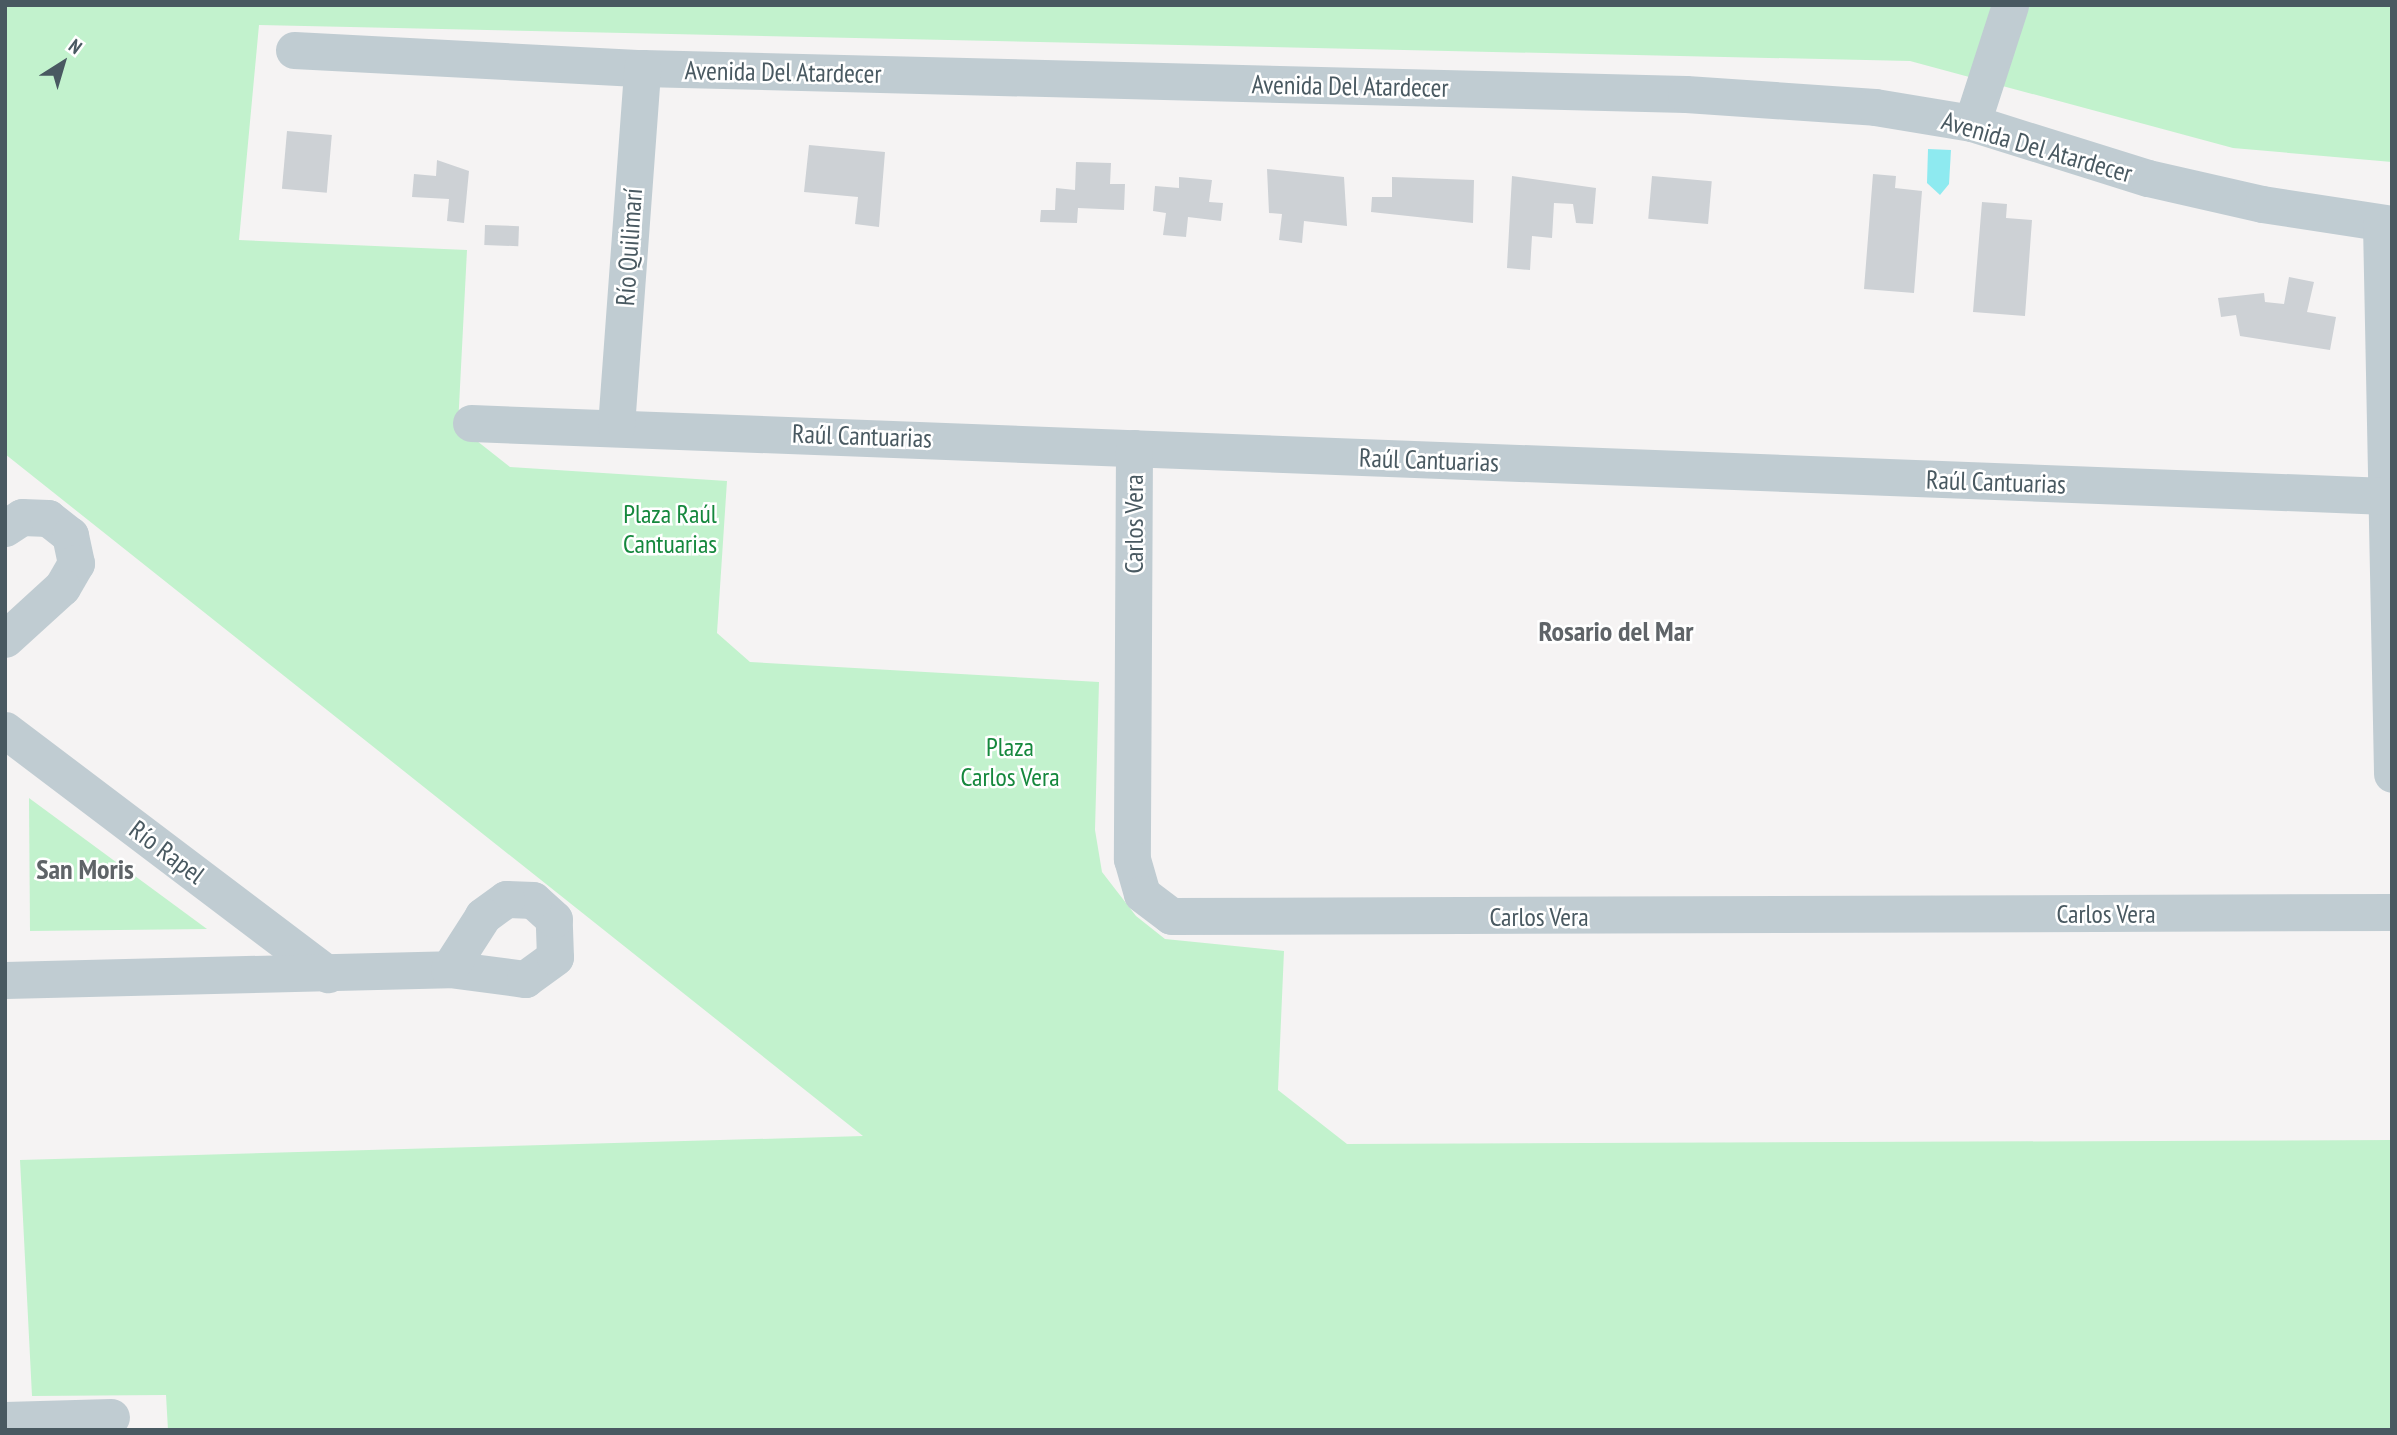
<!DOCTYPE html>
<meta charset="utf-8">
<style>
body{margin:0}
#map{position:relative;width:2397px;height:1435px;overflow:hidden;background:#f5f3f3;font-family:"PT Sans Narrow",sans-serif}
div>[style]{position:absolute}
.green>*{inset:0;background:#c2f2cd}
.water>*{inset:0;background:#8eeaf0}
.building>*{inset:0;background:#cdd1d5;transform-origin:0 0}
.street>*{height:37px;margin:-18.5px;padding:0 18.5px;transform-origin:18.5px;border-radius:18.5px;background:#c0ccd2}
span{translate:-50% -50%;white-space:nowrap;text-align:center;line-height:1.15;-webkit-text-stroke:5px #fff;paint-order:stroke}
.street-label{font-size:26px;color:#495961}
.park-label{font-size:26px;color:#15883d}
.neighbourhood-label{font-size:28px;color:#5f6468;font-weight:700}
.frame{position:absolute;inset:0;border:7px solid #495961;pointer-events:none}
.north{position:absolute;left:28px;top:28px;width:70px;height:70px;-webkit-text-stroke:5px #fff;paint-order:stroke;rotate:37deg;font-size:19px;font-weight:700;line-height:28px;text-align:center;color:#495961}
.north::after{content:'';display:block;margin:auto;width:24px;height:32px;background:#495961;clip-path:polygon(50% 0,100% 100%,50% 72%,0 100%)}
</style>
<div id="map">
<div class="green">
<div style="clip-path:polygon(5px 5px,2392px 5px,2392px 162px,2233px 148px,1910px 61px,259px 25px,239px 240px,467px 250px,458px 426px,510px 467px,727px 481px,717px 633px,750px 662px,1099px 682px,1095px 830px,1102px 872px,1136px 916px,1165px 939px,1284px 951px,1278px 1090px,1347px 1144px,2392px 1140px,2392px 1430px,168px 1430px,166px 1395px,32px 1396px,20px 1160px,863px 1136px,5px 454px)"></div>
<div style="clip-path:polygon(29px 798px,207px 929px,30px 931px)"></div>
</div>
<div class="water">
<div style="clip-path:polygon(1928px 149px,1951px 150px,1949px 184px,1940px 195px,1927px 183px)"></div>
</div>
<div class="building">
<div style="left:287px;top:131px;width:45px;height:58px;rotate:5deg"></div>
<div style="clip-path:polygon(809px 145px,885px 152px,879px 227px,855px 224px,858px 197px,804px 192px)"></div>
<div style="clip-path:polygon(437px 160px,469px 171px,464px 223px,447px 221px,449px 199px,412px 197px,414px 174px,436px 176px)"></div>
<div style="clip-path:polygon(1076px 162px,1111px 163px,1110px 184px,1125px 184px,1124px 210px,1078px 208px,1077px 223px,1040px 222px,1041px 210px,1055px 210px,1056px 188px,1075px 190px)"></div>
<div style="clip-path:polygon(1267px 169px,1344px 177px,1347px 226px,1304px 221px,1302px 243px,1279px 240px,1282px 214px,1269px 213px)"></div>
<div style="clip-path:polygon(1873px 174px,1896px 176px,1895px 188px,1922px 191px,1914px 293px,1864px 289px)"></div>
<div style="clip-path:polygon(1512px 176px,1596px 188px,1593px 224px,1576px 223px,1573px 204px,1554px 203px,1552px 238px,1532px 236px,1530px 270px,1507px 268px)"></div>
<div style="left:1652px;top:176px;width:60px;height:43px;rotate:5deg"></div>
<div style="clip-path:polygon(1179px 177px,1212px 180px,1209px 202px,1223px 203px,1221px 221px,1188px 217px,1186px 237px,1163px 235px,1166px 213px,1153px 211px,1155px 186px,1179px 188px)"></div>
<div style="clip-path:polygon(1392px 177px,1474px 180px,1473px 223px,1371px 212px,1372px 197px,1392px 197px)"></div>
<div style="clip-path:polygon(1982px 202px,2007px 204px,2006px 218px,2032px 220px,2025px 316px,1973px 312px)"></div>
<div style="left:485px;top:225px;width:34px;height:20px;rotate:2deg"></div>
<div style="clip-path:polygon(2289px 277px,2314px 282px,2307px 312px,2336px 317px,2330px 350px,2240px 336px,2236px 315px,2221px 317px,2218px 298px,2264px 293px,2265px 302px,2284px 304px)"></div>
</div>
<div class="street">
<div style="left:294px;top:50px;width:348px;rotate:3deg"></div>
<div style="left:642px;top:68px;width:1044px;rotate:1.43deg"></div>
<div style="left:1686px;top:94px;width:189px;rotate:3.9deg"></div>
<div style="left:1875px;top:107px;width:98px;rotate:9.4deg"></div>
<div style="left:1972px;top:123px;width:184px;rotate:17.4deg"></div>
<div style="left:2148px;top:178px;width:117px;rotate:12.8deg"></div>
<div style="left:2262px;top:204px;width:132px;rotate:8.7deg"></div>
<div style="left:1972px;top:123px;width:124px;rotate:-72.1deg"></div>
<div style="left:2381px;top:224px;width:550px;rotate:88.85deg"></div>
<div style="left:471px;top:423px;width:1917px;rotate:2.18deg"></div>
<div style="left:616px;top:426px;width:359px;rotate:-85.8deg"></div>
<div style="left:1134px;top:448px;width:411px;rotate:90.3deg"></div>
<div style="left:1132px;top:859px;width:36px;rotate:74deg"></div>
<div style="left:1142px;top:894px;width:36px;rotate:37deg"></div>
<div style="left:1171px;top:916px;width:1221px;rotate:-0.19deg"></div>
<div style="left:5px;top:528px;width:20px;rotate:-33deg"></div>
<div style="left:22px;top:517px;width:26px;rotate:2deg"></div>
<div style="left:48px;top:518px;width:28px;rotate:38deg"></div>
<div style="left:70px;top:535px;width:29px;rotate:78deg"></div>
<div style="left:76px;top:563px;width:28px;rotate:120deg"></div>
<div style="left:62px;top:587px;width:77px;rotate:137.6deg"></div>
<div style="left:5px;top:730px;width:405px;rotate:37.1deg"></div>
<div style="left:5px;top:980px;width:444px;rotate:-1.4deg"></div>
<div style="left:449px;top:969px;width:77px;rotate:7.5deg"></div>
<div style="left:525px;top:979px;width:37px;rotate:-36deg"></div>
<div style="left:555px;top:957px;width:38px;rotate:-92deg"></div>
<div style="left:554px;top:919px;width:28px;rotate:-138deg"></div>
<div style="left:533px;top:900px;width:27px;rotate:-178deg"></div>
<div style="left:506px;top:899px;width:29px;rotate:144deg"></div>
<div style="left:483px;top:916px;width:63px;rotate:122.7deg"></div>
<div style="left:5px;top:1420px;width:106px;rotate:-1.6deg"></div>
</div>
<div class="street-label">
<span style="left:783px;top:72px;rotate:1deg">Avenida Del Atardecer</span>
<span style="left:1350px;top:86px;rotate:1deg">Avenida Del Atardecer</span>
<span style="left:2037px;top:147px;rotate:16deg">Avenida Del Atardecer</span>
<span style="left:629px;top:247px;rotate:-86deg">Río Quilimarí</span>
<span style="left:862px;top:436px;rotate:2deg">Raúl Cantuarias</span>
<span style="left:1429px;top:460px;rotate:2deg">Raúl Cantuarias</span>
<span style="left:1996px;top:482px;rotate:2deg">Raúl Cantuarias</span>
<span style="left:1134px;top:524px;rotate:-90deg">Carlos Vera</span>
<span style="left:167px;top:852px;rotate:37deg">Río Rapel</span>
<span style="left:2106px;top:914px">Carlos Vera</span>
<span style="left:1539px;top:917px">Carlos Vera</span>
</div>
<div class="park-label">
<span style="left:670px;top:529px">Plaza Raúl<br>Cantuarias</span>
<span style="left:1010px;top:762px">Plaza<br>Carlos Vera</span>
</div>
<div class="neighbourhood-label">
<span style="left:1616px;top:631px">Rosario del Mar</span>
<span style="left:85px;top:869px">San Moris</span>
</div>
<div class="frame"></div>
<div class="north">N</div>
</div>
